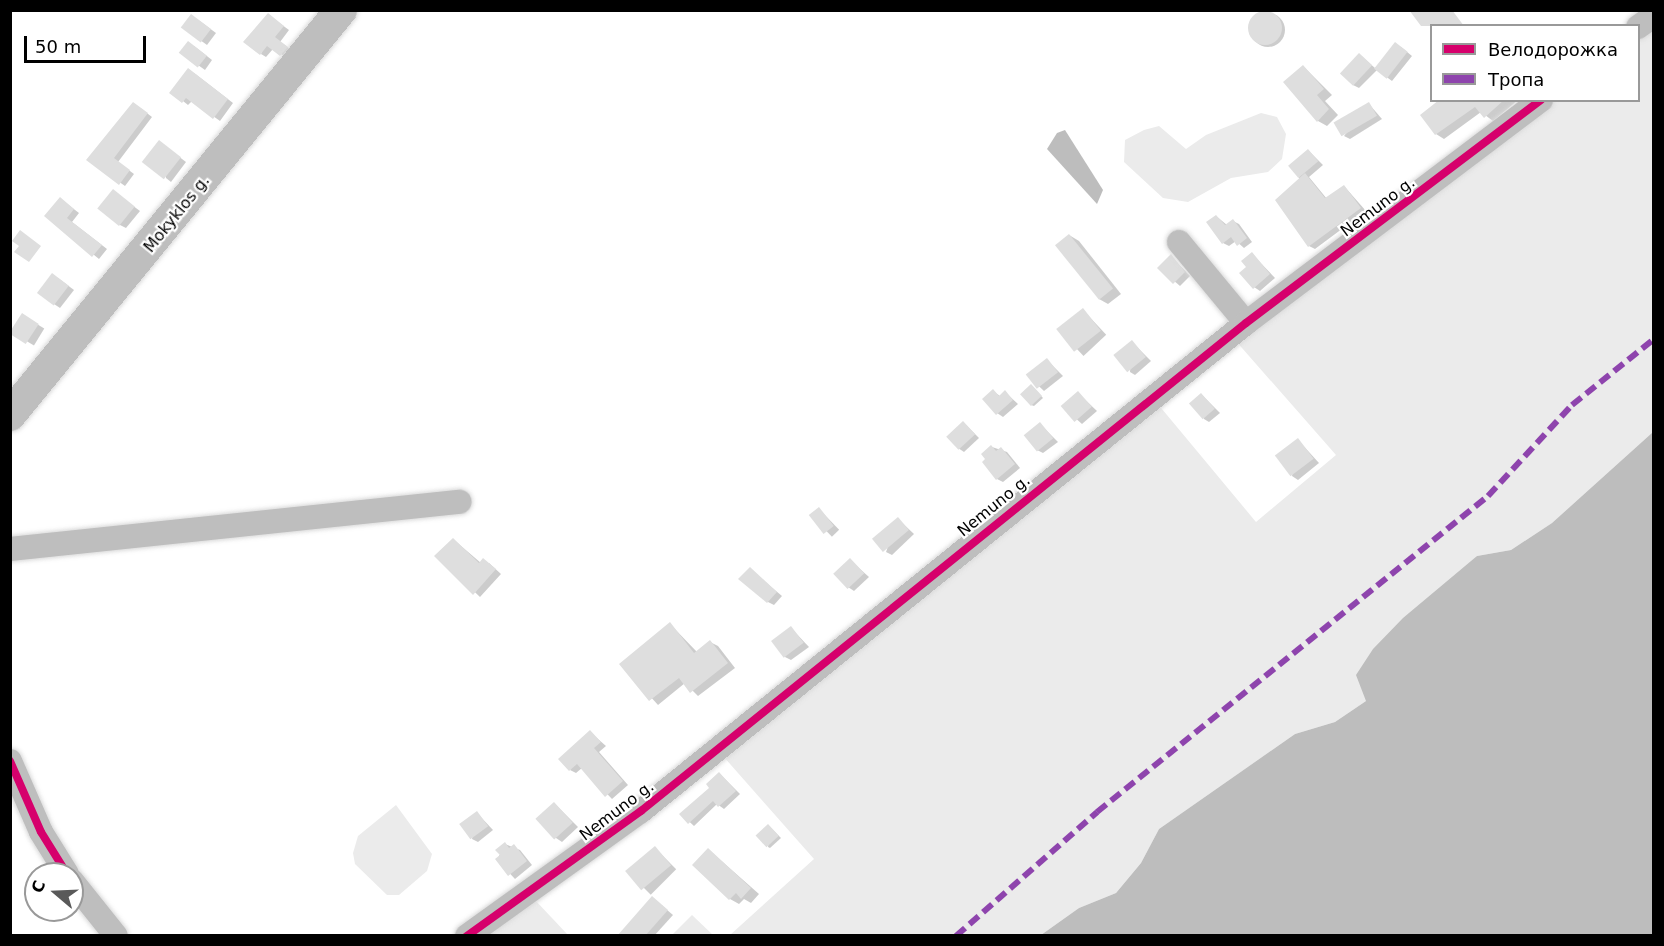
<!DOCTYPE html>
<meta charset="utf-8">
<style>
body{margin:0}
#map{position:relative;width:1664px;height:946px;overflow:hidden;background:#fff;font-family:"DejaVu Sans",sans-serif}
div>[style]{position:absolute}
.green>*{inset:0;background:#ebebeb}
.water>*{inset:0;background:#bdbdbd}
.shadow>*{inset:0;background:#0003;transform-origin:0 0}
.round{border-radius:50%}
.building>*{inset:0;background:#dedede;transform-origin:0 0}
.roads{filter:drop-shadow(0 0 2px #dbdbdb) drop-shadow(0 0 2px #dbdbdb)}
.minor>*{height:24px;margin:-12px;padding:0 12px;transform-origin:12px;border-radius:12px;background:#bebebe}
.major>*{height:32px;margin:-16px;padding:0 16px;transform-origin:16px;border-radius:16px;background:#bebebe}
.quiet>*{height:6px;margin-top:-3px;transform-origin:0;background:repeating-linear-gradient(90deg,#8e44ad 0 12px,transparent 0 18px)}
.cycleway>*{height:8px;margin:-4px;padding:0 4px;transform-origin:4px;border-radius:4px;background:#d6006c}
span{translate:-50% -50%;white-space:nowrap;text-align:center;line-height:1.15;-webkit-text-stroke:4.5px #fff;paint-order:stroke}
.street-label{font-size:16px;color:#000}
.frame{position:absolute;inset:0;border:12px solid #000;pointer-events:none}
.legend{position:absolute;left:1430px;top:24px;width:210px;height:78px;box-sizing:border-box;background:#fff;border:2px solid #999;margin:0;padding:8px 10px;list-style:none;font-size:18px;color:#000}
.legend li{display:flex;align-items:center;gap:12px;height:30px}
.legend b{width:30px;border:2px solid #999}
.north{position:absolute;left:24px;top:862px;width:60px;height:60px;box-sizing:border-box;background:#fff;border:2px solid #999;border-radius:50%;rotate:289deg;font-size:16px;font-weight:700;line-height:24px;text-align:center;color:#000}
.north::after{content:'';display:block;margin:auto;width:21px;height:27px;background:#595959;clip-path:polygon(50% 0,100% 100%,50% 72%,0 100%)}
.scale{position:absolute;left:24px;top:36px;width:122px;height:27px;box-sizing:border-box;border:3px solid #000;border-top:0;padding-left:8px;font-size:18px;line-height:21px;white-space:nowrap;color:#000;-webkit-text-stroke:4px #fff;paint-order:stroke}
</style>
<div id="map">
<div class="green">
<div style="clip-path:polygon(1653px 24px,1653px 432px,1552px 523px,1511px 550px,1477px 556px,1366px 701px,1335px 722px,1295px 734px,1159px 829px,1141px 863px,1116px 893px,1079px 908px,1041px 935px,730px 935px,814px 859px,723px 756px,1157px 403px,1256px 522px,1336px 455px,1235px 340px,1552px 101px,1638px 100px,1639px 36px)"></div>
<div style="clip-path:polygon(1261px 113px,1277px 117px,1286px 134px,1282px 159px,1268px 172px,1231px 178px,1188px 202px,1163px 198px,1124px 162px,1125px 140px,1144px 130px,1159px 126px,1186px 149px,1206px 135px)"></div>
<div style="clip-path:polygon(396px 805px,432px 854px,427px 871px,399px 895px,387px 895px,355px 864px,353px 853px,358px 836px)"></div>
<div style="clip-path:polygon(535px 900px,568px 935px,484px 936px)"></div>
<div style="clip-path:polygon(692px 915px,713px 935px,672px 935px)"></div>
</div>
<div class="water">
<div style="clip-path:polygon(1065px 130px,1103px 190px,1097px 204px,1047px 149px,1057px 133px)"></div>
<div style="clip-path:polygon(1653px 432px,1653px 935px,1041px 935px,1079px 908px,1116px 893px,1141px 863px,1159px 829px,1295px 734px,1335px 722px,1366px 701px,1356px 675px,1373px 649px,1403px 618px,1477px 556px,1511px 550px,1552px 523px)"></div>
</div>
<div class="shadow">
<div class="round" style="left:1251px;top:13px;width:34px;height:34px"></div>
<div style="clip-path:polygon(197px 19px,216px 33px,207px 45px,182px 27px)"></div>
<div style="clip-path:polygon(274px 19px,289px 30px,280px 42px,293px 51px,287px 58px,273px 49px,266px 57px,261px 54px)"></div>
<div style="clip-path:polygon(194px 46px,212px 60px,205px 70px,181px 53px)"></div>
<div style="clip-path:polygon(1401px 47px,1412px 56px,1392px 81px,1377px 70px,1359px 88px,1353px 85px,1359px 54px,1375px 68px)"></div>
<div style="clip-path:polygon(1304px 67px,1332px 95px,1325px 101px,1338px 115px,1327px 126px,1318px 121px)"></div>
<div style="clip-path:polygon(194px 73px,233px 103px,220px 121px,192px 101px,188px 105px,183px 101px)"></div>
<div style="clip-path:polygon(1460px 100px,1518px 100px,1493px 121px,1481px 112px,1444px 139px,1436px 134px)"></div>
<div style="clip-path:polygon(1369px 104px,1382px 119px,1350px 139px,1344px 136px)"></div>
<div style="clip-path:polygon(139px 107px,152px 117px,118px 162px,134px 174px,125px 186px,88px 160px)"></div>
<div style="clip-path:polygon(165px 146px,186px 162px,171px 182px,166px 178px)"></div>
<div style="clip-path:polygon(1309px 151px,1323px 165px,1309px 177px,1327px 199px,1344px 186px,1366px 211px,1315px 249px,1309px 246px,1299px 177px)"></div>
<div style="clip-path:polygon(113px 191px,140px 211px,126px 228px,120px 225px)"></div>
<div style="clip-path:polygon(66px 203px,79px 213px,72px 222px,107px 249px,99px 259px,46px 216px)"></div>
<div style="clip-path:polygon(1216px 216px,1227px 225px,1233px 221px,1239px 224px,1252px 242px,1244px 248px,1236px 241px,1229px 246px,1223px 243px)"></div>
<div style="clip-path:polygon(1069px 235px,1079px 241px,1121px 294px,1108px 304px,1099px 299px)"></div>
<div style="clip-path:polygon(1252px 254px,1275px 278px,1260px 291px,1254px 287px,1248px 267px)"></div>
<div style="clip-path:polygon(1171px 256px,1190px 276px,1180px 286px,1159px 268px)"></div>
<div style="clip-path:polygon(58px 278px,74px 290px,60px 308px,54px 304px)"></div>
<div style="left:1083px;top:310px;width:34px;height:31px;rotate:47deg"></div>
<div style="left:22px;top:315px;width:26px;height:20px;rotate:31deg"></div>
<div style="clip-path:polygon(1132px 342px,1151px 361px,1135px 375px,1130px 372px)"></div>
<div style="clip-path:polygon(1047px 360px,1063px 376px,1044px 391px,1028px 376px)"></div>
<div style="clip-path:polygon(1033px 387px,1043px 398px,1034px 406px,1031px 405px)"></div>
<div style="clip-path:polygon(993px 391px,1000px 396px,1005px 392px,1018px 404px,1003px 417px,997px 413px)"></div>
<div style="clip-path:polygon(1078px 393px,1097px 411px,1082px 424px,1063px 407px)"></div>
<div style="clip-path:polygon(1201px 394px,1220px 413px,1209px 422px,1204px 419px)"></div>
<div style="clip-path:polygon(964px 423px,979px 438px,964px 452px,958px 448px)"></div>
<div style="clip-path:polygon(1040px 424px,1058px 442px,1043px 453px,1037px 450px)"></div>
<div style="clip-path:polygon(1298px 440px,1319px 463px,1298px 480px,1292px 476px)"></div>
<div style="clip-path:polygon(992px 447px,1007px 452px,1020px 468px,1003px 482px,997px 479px)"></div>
<div style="left:819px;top:509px;width:29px;height:10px;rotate:46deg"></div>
<div style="clip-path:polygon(898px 519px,914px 534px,892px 555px,886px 552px)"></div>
<div style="clip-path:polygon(454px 540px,481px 563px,489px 563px,501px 574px,480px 597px,437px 556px)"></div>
<div style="clip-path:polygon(850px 560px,869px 577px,854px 591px,848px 587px)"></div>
<div style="clip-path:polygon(750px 569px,782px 596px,774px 605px,768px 602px)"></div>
<div style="clip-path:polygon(670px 624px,697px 652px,710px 642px,718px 646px,735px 668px,698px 696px,685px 683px,658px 705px,621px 664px)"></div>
<div style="clip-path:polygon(791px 628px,809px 647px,791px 660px,785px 657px)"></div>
<div style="clip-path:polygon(590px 732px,606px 746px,599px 752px,628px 785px,612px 799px,582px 768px,576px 773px,570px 770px)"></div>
<div style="clip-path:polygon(720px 774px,740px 794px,724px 809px,717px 804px,694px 826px,681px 814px,711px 788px)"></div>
<div style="clip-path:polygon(554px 803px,578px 827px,562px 842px,556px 838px)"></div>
<div style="clip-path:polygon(477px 813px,493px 830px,478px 842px,472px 839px)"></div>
<div style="clip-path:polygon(770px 827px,781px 838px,770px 848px,768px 847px)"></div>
<div style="clip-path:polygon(505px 844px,520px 850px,532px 865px,515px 879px,497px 860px)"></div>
<div style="left:655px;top:848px;width:30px;height:36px;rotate:45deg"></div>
<div style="clip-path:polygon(709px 850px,759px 894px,751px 903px,744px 899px,739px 904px,730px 899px)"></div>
<div style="clip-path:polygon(653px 898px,673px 915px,654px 936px,620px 936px)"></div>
</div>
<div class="building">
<div style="clip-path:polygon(1409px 10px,1452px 10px,1464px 26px,1421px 26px)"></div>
<div class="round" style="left:1248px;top:11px;width:34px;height:34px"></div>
<div style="clip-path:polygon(268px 13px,284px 26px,275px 37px,288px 47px,280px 56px,267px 46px,260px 55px,243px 42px)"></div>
<div style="left:191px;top:14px;width:25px;height:17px;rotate:37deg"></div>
<div style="left:188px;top:41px;width:24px;height:15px;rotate:38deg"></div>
<div style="left:1395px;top:42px;width:16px;height:34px;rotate:38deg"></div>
<div style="left:1359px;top:53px;width:18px;height:28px;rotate:43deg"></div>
<div style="clip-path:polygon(1303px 65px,1324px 89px,1317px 95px,1329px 109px,1317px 122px,1283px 82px)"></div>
<div style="clip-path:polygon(188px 68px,228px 99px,213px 119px,186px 98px,182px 103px,169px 93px)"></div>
<div style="clip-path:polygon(1439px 100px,1504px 100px,1484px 118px,1475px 107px,1435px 135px,1420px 115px)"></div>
<div style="clip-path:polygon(133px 102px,148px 113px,114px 158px,130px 170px,119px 185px,86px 160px)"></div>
<div style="left:1369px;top:102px;width:16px;height:41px;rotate:60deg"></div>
<div style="left:159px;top:140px;width:28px;height:28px;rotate:38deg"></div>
<div style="left:1308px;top:149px;width:16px;height:26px;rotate:50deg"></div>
<div style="clip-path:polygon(1305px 173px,1325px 198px,1344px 185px,1361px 208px,1308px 247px,1275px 200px)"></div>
<div style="left:113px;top:189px;width:28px;height:25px;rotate:39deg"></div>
<div style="clip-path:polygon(60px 197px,74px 209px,67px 218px,102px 245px,92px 257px,44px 216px)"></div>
<div style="clip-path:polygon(1216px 215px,1225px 225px,1233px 219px,1247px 238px,1237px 246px,1231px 237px,1222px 244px,1206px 222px)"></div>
<div style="clip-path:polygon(20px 230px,41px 246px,29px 262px,14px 252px,19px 246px,12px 241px)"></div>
<div style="left:1069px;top:234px;width:70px;height:18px;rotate:51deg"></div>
<div style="clip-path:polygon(1252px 252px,1270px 274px,1253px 289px,1239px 273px,1246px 267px,1241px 261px)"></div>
<div style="clip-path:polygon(1171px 254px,1185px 272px,1173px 284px,1157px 268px)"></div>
<div style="left:52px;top:273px;width:21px;height:25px;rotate:37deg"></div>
<div style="left:1083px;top:308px;width:29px;height:34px;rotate:52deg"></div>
<div style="left:22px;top:313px;width:20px;height:24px;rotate:33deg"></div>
<div style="left:1132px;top:340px;width:22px;height:24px;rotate:51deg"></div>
<div style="left:1047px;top:358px;width:18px;height:27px;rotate:52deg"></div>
<div style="left:1031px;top:384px;width:16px;height:15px;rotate:47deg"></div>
<div style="clip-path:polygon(993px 389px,999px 396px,1005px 390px,1013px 400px,996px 415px,982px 399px)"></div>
<div style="left:1078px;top:391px;width:21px;height:23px;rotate:49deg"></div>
<div style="left:1201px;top:393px;width:21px;height:16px;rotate:49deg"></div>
<div style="left:963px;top:421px;width:18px;height:23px;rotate:47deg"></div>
<div style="left:1040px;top:422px;width:21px;height:21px;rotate:51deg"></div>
<div style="left:1298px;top:438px;width:26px;height:29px;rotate:53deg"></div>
<div style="clip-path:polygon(991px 445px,996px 451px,1001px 447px,1015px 464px,996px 480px,982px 462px,985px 459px,981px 454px)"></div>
<div style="left:819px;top:507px;width:24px;height:13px;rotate:52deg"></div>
<div style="left:898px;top:517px;width:17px;height:34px;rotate:50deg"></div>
<div style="clip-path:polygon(453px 538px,479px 563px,483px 558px,496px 569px,473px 595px,434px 556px)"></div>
<div style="left:850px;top:558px;width:21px;height:23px;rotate:47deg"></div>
<div style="clip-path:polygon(750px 567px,777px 592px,767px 603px,738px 579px)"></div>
<div style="clip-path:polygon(670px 622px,694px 653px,710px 640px,728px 663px,690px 693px,679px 678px,649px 701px,619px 664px)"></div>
<div style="left:791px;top:626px;width:21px;height:25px;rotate:53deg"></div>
<div style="clip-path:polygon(590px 730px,601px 742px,594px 748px,623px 781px,605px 797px,577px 764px,569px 771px,558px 759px)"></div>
<div style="clip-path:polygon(719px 772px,736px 791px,718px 807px,713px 801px,688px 824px,679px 814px,709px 788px,706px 784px)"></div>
<div style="left:554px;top:802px;width:28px;height:25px;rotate:48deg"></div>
<div style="left:477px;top:811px;width:19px;height:22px;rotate:54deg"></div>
<div style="left:768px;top:824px;width:16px;height:17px;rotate:47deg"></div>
<div style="clip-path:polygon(505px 842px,509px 848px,514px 844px,527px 861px,508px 876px,495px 859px,500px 855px,495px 850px)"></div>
<div style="left:655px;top:846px;width:25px;height:39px;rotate:50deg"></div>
<div style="clip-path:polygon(708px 848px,751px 888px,741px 899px,736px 893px,729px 900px,692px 865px)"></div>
<div style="clip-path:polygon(652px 896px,668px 910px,645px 936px,617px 936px)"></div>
</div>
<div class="roads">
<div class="minor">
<div style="left:1638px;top:27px;width:19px;rotate:-35deg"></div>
<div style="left:1179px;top:242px;width:105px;rotate:50.4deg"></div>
<div style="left:10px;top:549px;width:452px;rotate:-6deg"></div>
<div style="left:10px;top:761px;width:77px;rotate:66.4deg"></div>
<div style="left:41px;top:832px;width:49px;rotate:58.2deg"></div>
<div style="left:72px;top:881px;width:70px;rotate:51.3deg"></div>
<div style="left:467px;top:936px;width:214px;rotate:-35.7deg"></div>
<div style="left:641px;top:811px;width:777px;rotate:-38.89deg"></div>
<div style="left:1246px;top:323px;width:370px;rotate:-37.1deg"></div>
</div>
<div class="major">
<div style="left:10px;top:415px;width:523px;rotate:-50.74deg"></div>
</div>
</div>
<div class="quiet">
<div style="left:956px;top:936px;width:188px;rotate:-41.3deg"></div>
<div style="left:1097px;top:812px;width:503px;rotate:-38.94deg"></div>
<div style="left:1488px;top:496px;width:124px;rotate:-47.3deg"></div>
<div style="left:1572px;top:405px;width:105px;rotate:-38.8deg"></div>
</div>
<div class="cycleway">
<div style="left:10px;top:761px;width:77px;rotate:66.4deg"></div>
<div style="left:41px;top:832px;width:49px;rotate:58.2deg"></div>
<div style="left:467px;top:936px;width:214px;rotate:-35.7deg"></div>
<div style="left:641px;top:811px;width:777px;rotate:-38.89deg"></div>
<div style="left:1246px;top:323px;width:370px;rotate:-37.1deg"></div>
</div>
<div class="street-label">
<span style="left:1378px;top:207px;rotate:-37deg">Nemuno g.</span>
<span style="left:177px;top:214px;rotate:-51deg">Mokyklos g.</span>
<span style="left:994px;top:506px;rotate:-39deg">Nemuno g.</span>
<span style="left:617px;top:811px;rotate:-37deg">Nemuno g.</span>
</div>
<div class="frame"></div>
<ul class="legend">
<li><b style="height:8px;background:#d6006c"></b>Велодорожка</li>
<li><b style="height:8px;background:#8e44ad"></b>Тропа</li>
</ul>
<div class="north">С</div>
<div class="scale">50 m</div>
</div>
